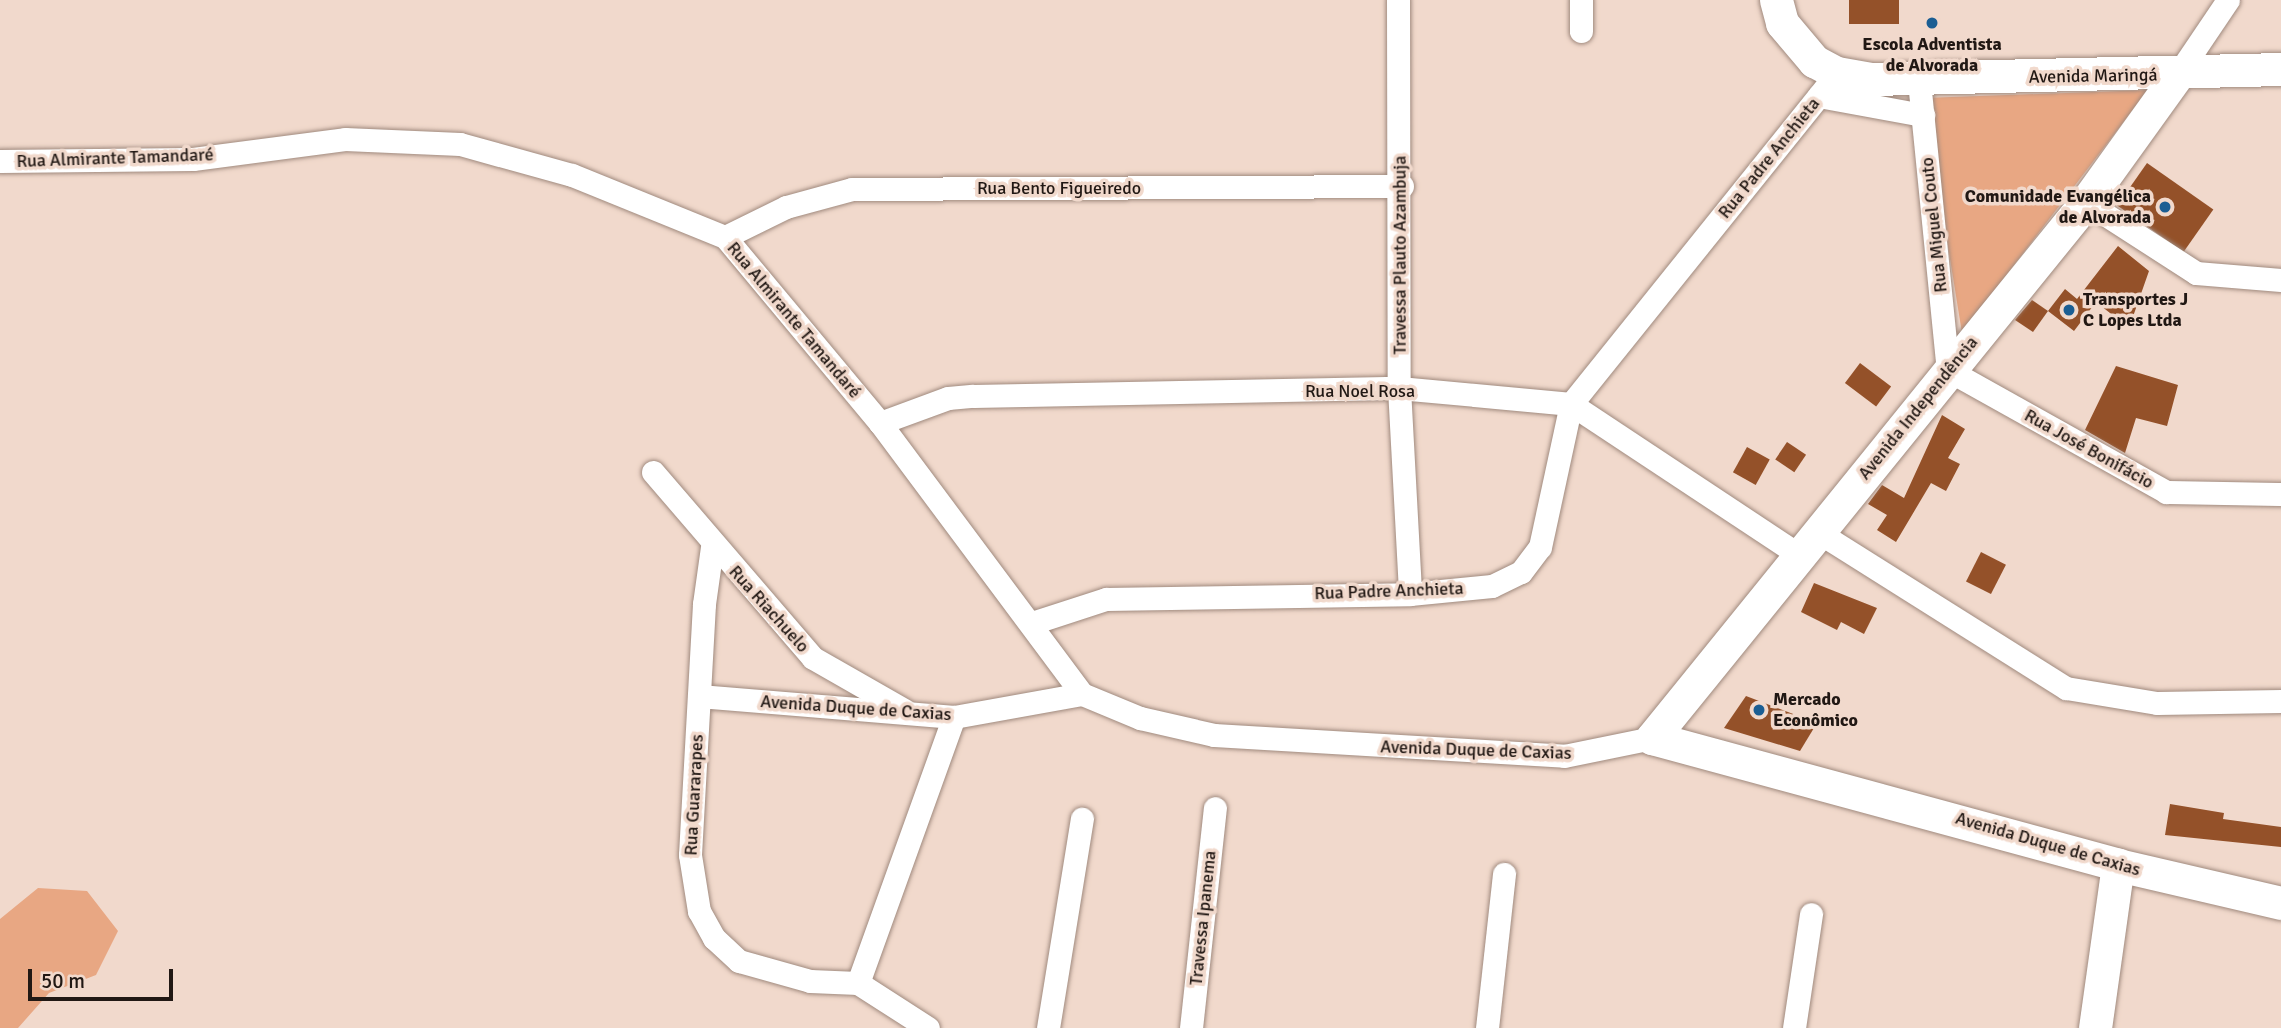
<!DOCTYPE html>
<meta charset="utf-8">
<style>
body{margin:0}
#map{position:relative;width:2281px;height:1028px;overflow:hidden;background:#f1d9cc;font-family:Signika,sans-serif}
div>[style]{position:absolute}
.green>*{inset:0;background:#e8a783}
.building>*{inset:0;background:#945129;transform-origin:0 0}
.roads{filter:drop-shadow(0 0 2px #a08a7e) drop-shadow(0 0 2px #a08a7e)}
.street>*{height:23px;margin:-11.5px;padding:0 11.5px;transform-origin:11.5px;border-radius:11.5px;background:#fff}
.secondary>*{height:33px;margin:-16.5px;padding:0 16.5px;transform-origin:16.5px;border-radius:16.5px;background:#fff}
.dots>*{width:19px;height:19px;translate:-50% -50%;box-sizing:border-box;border:4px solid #f1d9cc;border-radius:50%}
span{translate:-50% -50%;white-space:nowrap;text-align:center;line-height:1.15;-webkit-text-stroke:7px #f1d9cc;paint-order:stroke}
.poi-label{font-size:18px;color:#211814;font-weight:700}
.right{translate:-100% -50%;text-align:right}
.left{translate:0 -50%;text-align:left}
.street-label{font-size:18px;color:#211814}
.scale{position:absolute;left:28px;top:969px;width:145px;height:32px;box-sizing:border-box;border:4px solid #211814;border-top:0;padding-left:9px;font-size:21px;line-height:24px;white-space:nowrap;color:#211814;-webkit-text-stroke:5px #f1d9cc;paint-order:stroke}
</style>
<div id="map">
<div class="green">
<div style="clip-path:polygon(2148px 90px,1962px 333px,1924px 98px)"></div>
<div style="clip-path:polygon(38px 888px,87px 891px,118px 931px,96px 975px,49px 993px,18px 1028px,0 1028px,0 919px)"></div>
</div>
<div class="building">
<div style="left:1849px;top:0;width:50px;height:24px"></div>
<div style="left:2147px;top:163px;width:81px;height:52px;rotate:35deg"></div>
<div style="clip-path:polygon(2118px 246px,2149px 271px,2129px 328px,2096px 302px,2074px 331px,2048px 311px,2065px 289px,2077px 299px)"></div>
<div style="clip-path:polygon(2032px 300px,2048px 311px,2033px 332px,2015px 320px)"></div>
<div style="left:1860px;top:363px;width:39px;height:25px;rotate:37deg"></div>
<div style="clip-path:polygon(2116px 366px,2178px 385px,2167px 426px,2136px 418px,2125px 453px,2085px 430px)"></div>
<div style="clip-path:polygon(1942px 415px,1965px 429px,1948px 458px,1960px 464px,1946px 491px,1931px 483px,1896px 542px,1877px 530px,1887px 515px,1868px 504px,1882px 485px,1904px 498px)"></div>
<div style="left:1787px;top:442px;width:23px;height:21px;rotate:34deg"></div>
<div style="left:1747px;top:447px;width:26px;height:29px;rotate:29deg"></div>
<div style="left:1981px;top:552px;width:28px;height:33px;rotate:27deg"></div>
<div style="clip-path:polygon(1814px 583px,1877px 608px,1864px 634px,1841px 622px,1837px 630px,1801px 612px)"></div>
<div style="clip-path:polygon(1746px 696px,1817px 723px,1800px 751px,1724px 728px)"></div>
<div style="clip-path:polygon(2170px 804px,2224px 813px,2223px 819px,2281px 827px,2281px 847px,2165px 835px)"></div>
</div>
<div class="roads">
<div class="street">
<div style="left:1398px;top:0;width:388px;rotate:89.9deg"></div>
<div style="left:1399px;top:388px;width:206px;rotate:86.9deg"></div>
<div style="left:1581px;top:0;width:31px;rotate:90deg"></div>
<div style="left:2178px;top:74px;width:89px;rotate:-56deg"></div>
<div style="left:1919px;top:81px;width:290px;rotate:84.3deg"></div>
<div style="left:1948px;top:370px;width:250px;rotate:29.2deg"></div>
<div style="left:2166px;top:492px;width:115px;rotate:1deg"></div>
<div style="left:1819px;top:96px;width:106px;rotate:10.4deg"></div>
<div style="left:0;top:161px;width:193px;rotate:-0.6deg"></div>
<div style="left:193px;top:159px;width:153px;rotate:-7.5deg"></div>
<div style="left:345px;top:139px;width:115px;rotate:2.5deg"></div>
<div style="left:460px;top:144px;width:116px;rotate:15.5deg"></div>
<div style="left:572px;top:175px;width:165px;rotate:22.1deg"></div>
<div style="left:725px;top:237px;width:242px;rotate:50.2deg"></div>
<div style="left:880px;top:423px;width:338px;rotate:53.3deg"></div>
<div style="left:2086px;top:202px;width:131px;rotate:32.8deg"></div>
<div style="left:2196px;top:273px;width:85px;rotate:4.7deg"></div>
<div style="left:725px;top:237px;width:68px;rotate:-26.2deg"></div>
<div style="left:786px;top:207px;width:68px;rotate:-15.3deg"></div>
<div style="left:852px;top:189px;width:550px;rotate:-0.31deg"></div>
<div style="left:880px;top:423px;width:72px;rotate:-20.2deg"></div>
<div style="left:948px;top:398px;width:25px;rotate:-5deg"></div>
<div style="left:973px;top:396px;width:426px;rotate:-1.1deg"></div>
<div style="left:1399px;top:388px;width:173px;rotate:5.3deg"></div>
<div style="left:1571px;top:404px;width:272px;rotate:33.5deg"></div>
<div style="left:653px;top:472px;width:245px;rotate:49.3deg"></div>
<div style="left:813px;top:658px;width:105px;rotate:29.7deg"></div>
<div style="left:1818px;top:532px;width:293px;rotate:32.2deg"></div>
<div style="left:2066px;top:688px;width:92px;rotate:9.4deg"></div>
<div style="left:2157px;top:703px;width:124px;rotate:-0.9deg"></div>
<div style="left:712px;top:547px;width:58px;rotate:98deg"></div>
<div style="left:704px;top:604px;width:251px;rotate:93.2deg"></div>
<div style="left:690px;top:855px;width:57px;rotate:80.9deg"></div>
<div style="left:699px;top:911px;width:31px;rotate:61deg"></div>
<div style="left:714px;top:938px;width:34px;rotate:43deg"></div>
<div style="left:739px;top:961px;width:74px;rotate:15.7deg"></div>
<div style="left:810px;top:981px;width:48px;rotate:2.4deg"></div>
<div style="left:858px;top:983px;width:283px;rotate:-70.2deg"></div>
<div style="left:1032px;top:623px;width:78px;rotate:-18deg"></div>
<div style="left:1106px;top:599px;width:304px;rotate:-0.9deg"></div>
<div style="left:1410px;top:594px;width:82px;rotate:-5.6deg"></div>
<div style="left:1492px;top:586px;width:32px;rotate:-26deg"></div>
<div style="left:1521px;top:572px;width:31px;rotate:-53deg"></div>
<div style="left:1540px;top:547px;width:146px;rotate:-77.8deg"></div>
<div style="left:1571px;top:404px;width:425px;rotate:-51.2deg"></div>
<div style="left:699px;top:696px;width:256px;rotate:4.7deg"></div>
<div style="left:954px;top:717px;width:130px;rotate:-10.2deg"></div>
<div style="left:1082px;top:694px;width:63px;rotate:22.5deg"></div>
<div style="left:1140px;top:718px;width:76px;rotate:12.9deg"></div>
<div style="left:1214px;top:735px;width:351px;rotate:3.4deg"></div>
<div style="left:1564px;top:756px;width:90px;rotate:-11.6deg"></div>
<div style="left:858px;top:983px;width:83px;rotate:32.7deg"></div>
<div style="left:1048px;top:1028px;width:212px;rotate:-80.8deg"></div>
<div style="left:1191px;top:1028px;width:221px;rotate:-83.8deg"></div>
<div style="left:1487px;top:1028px;width:155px;rotate:-83.7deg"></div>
<div style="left:1794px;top:1028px;width:115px;rotate:-81.5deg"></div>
</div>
<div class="secondary">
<div style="left:1776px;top:0;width:24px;rotate:75deg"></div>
<div style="left:1782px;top:23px;width:50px;rotate:49.9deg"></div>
<div style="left:1814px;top:61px;width:26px;rotate:28deg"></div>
<div style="left:1837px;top:73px;width:36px;rotate:10deg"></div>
<div style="left:1872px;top:79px;width:409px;rotate:-1.4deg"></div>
<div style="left:2178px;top:74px;width:158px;rotate:125.7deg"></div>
<div style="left:2086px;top:202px;width:690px;rotate:129deg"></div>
<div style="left:1652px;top:738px;width:483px;rotate:15.2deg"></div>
<div style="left:2118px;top:865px;width:167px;rotate:13.1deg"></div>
<div style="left:2095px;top:1028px;width:165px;rotate:-82deg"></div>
</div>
</div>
<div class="dots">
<div style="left:1932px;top:23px;background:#1b5e93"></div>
<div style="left:2165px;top:207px;background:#1b5e93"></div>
<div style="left:2069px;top:310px;background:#1b5e93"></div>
<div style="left:1759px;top:710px;background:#1b5e93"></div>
</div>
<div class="poi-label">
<span style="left:1932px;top:55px">Escola Adventista<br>de Alvorada</span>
<span class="right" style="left:2151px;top:207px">Comunidade Evangélica<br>de Alvorada</span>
<span class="left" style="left:2083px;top:310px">Transportes J<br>C Lopes Ltda</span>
<span class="left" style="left:1773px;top:710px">Mercado<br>Econômico</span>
</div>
<div class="street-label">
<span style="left:2093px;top:76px;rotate:-1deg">Avenida Maringá</span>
<span style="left:115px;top:158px;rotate:-2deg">Rua Almirante Tamandaré</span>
<span style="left:1769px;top:158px;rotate:-51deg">Rua Padre Anchieta</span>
<span style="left:1059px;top:188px">Rua Bento Figueiredo</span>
<span style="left:1934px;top:225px;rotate:-96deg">Rua Miguel Couto</span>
<span style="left:1400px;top:255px;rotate:-90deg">Travessa Plauto Azambuja</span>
<span style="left:794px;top:320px;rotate:50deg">Rua Almirante Tamandaré</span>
<span style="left:1360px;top:391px">Rua Noel Rosa</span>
<span style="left:1918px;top:408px;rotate:-51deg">Avenida Independência</span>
<span style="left:2089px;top:449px;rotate:29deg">Rua José Bonifácio</span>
<span style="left:1389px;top:591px;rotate:-2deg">Rua Padre Anchieta</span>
<span style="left:769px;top:609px;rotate:48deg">Rua Riachuelo</span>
<span style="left:856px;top:708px;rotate:4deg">Avenida Duque de Caxias</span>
<span style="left:1476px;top:750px;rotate:2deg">Avenida Duque de Caxias</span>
<span style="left:694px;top:795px;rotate:-87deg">Rua Guararapes</span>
<span style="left:2048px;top:844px;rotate:16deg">Avenida Duque de Caxias</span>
<span style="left:1203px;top:918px;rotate:-84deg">Travessa Ipanema</span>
</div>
<div class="scale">50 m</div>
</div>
